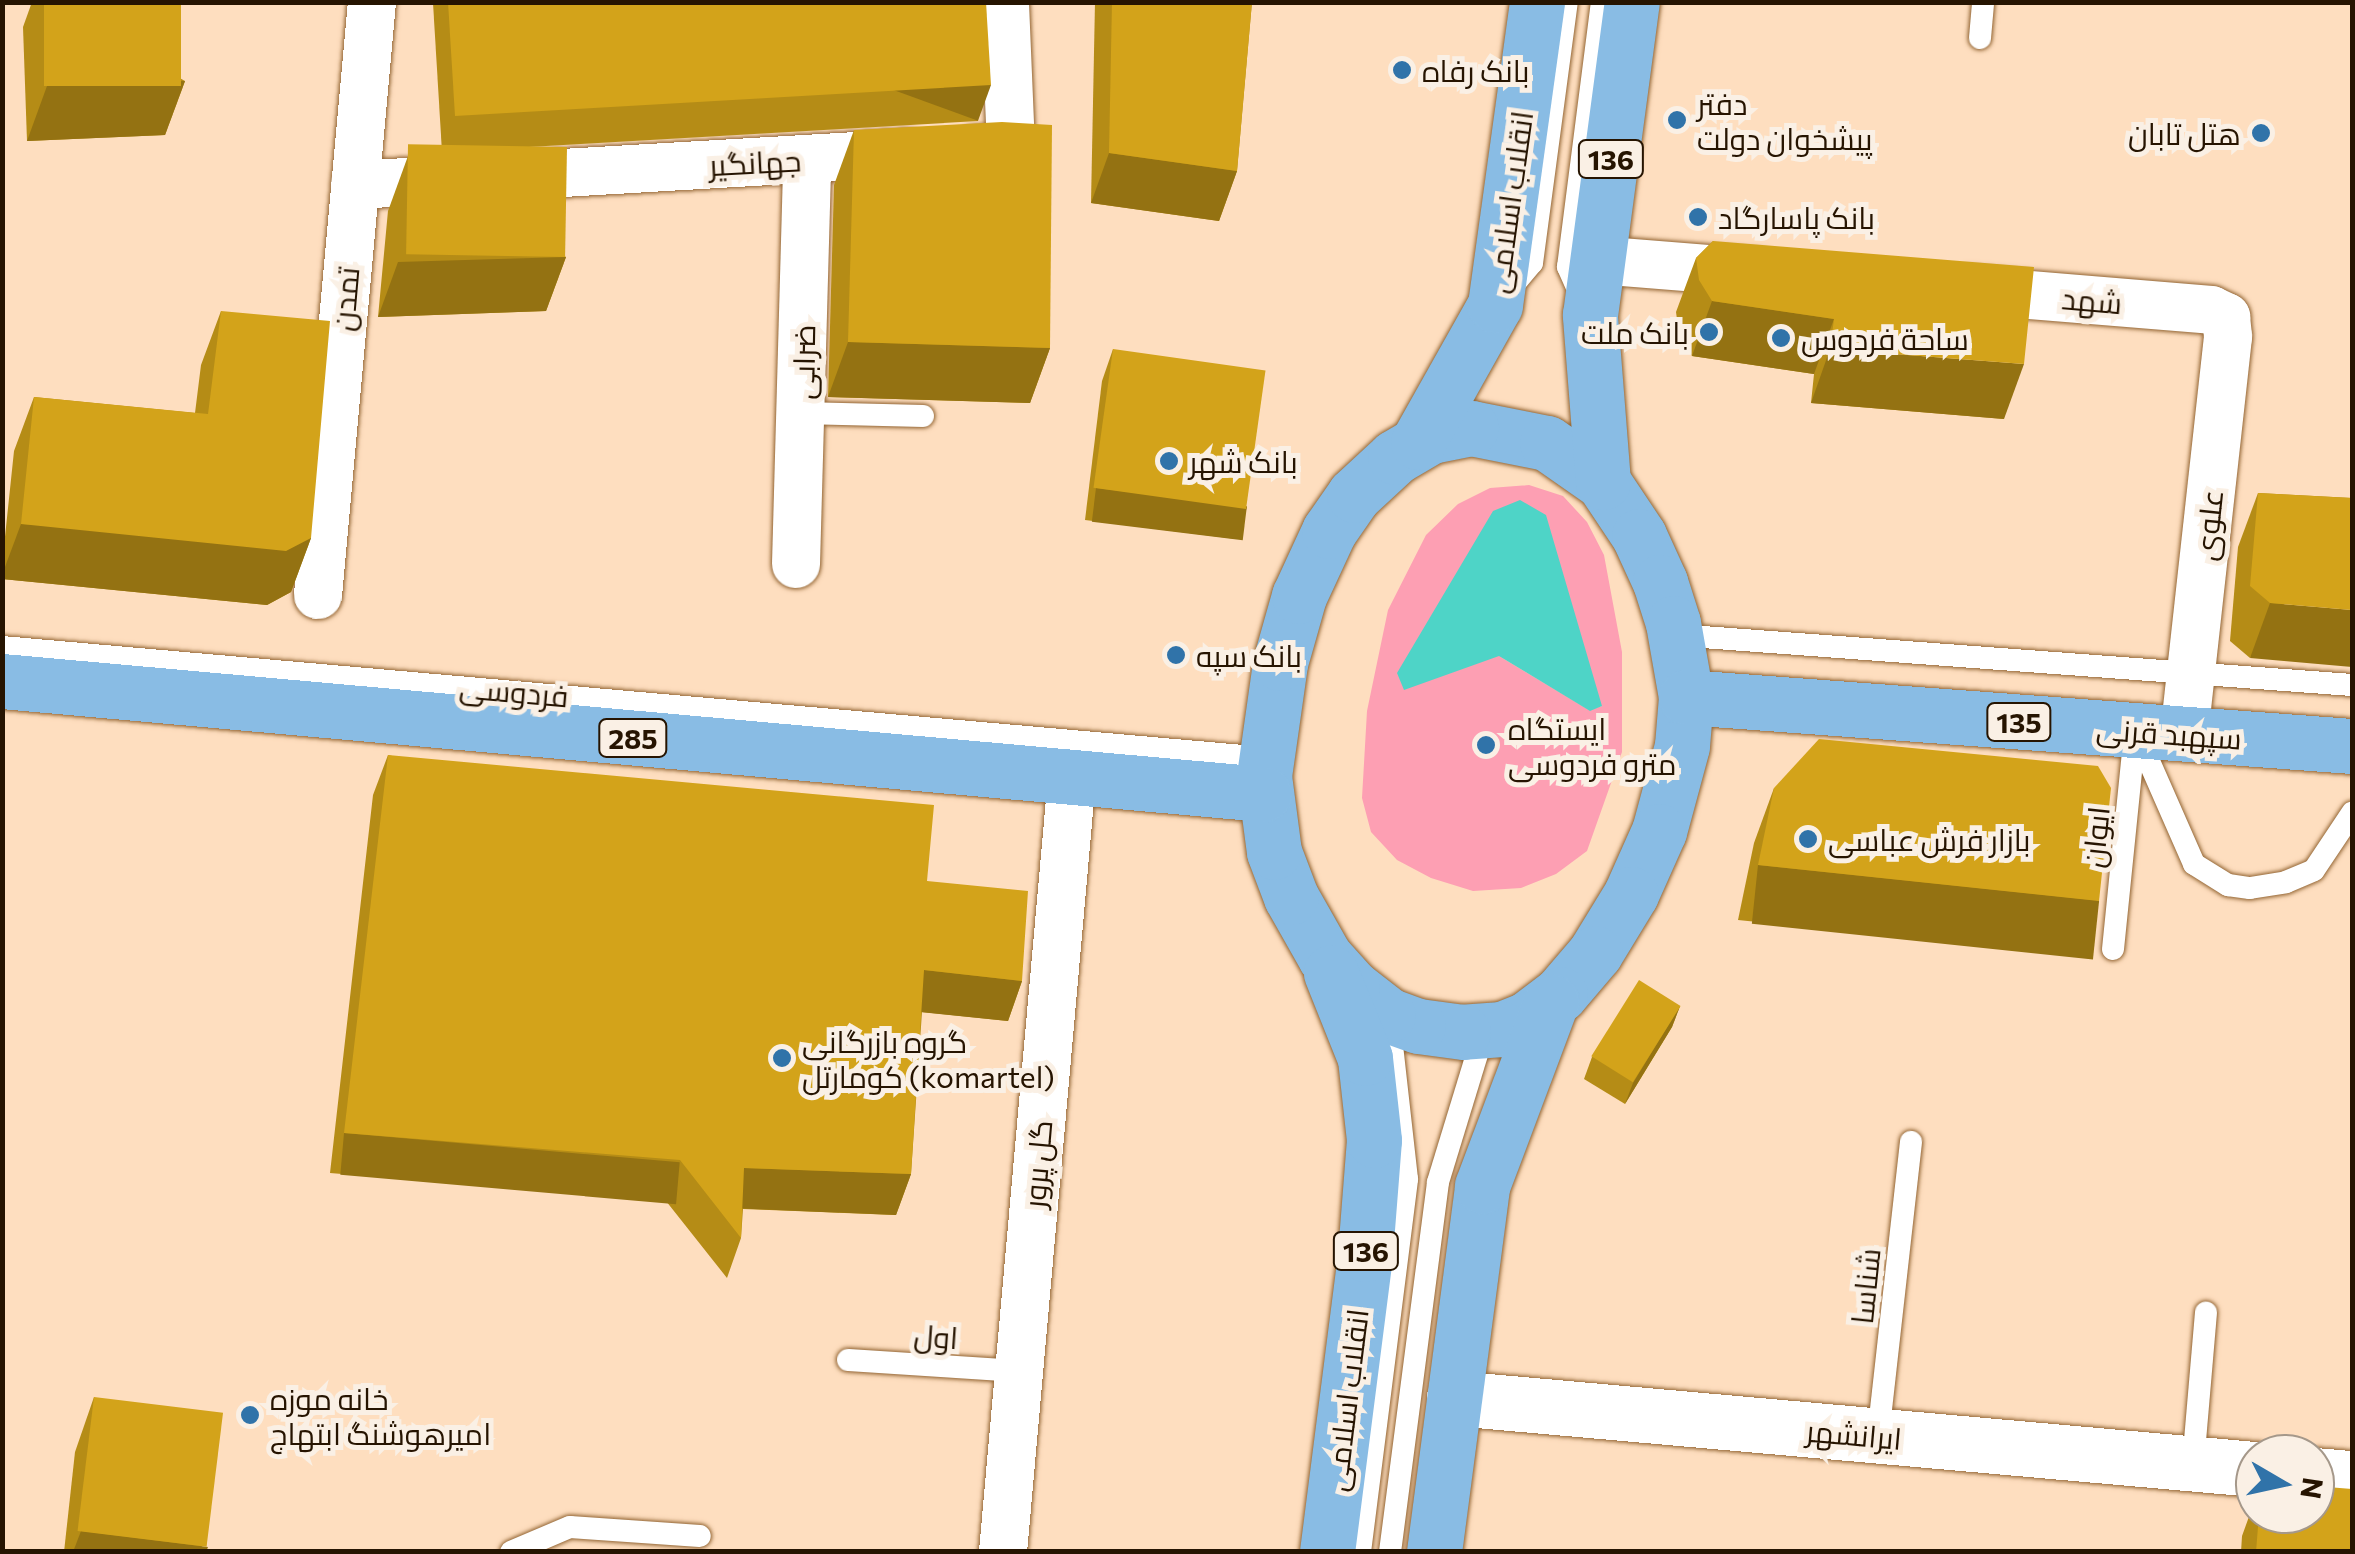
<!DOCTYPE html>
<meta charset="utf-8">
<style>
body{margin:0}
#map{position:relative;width:2355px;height:1554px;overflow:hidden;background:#fedebf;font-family:Commissioner,Cairo,sans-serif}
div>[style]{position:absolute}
.green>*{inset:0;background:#fd9fb3}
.water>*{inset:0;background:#4ed4c7}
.roads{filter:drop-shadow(0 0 2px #936533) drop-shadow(0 0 2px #936533)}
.service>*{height:22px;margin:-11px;padding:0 11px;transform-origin:11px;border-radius:11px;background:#fff}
.minor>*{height:48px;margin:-24px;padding:0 24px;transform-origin:24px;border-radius:24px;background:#fff}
.secondary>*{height:55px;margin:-27.5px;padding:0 27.5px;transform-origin:27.5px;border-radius:27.5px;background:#fff}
.primary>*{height:55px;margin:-27.5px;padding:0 27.5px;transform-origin:27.5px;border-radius:27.5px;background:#89bce4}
.wall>*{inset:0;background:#b58c16}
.shaded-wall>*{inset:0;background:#947212;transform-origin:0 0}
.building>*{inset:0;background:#d3a31a;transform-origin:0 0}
.dots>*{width:28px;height:28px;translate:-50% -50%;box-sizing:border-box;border:5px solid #faf0e5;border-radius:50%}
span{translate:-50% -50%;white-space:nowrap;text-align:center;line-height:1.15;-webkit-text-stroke:10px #faf0e5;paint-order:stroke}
.shield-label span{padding:2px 8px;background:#faf0e5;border:2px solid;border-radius:8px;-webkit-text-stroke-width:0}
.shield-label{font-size:28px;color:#261401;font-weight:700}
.poi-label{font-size:30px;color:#261401}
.left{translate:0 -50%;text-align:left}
.right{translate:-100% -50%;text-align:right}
.street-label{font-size:30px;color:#261401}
.frame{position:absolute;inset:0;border:5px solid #261401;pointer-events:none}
.north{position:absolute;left:2235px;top:1434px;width:100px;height:100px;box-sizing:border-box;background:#faf0e5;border:2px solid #a5988a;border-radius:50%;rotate:99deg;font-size:28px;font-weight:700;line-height:40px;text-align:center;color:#261401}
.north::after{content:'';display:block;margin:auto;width:35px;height:45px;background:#3073a9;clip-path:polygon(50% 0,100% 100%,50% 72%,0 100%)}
</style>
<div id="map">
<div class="green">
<div style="clip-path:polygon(evenodd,1529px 485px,1563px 496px,1587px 522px,1604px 555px,1622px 652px,1622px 752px,1587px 851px,1556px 874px,1521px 888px,1473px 891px,1431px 878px,1397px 860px,1371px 832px,1362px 798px,1367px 711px,1388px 610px,1426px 535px,1458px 504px,1490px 488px,1529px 485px,1499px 656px,1602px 706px,1589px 710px,1499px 656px)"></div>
</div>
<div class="water">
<div style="clip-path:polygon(1520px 500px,1546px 515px,1602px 706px,1590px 711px,1499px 656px,1404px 690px,1397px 673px,1493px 511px)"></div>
</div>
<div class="roads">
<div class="service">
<div style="left:1980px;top:38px;width:36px;rotate:-85deg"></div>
<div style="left:1510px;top:289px;width:34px;rotate:-50deg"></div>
<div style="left:1532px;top:263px;width:263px;rotate:-82.4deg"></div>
<div style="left:1580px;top:294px;width:30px;rotate:-114deg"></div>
<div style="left:1568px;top:267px;width:267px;rotate:-82.7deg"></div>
<div style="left:802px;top:413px;width:121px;rotate:1.4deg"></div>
<div style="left:1676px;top:635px;width:678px;rotate:4.23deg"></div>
<div style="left:2px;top:647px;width:1268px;rotate:5.02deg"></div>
<div style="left:2137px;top:734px;width:142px;rotate:66.3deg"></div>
<div style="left:2194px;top:864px;width:40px;rotate:32deg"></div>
<div style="left:2228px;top:885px;width:22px;rotate:8deg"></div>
<div style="left:2250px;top:888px;width:36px;rotate:-9deg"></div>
<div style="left:2286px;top:882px;width:30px;rotate:-23deg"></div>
<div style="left:2314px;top:870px;width:69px;rotate:-56.3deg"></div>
<div style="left:2113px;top:949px;width:216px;rotate:-84.2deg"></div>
<div style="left:848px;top:1360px;width:171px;rotate:3.7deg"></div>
<div style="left:1878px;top:1436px;width:296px;rotate:-83.6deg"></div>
<div style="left:2193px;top:1464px;width:152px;rotate:-85.1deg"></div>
<div style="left:511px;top:1552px;width:64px;rotate:-23deg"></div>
<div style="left:570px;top:1527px;width:130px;rotate:4deg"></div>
<div style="left:1360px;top:1552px;width:376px;rotate:-82.8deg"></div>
<div style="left:1407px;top:1179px;width:161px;rotate:-96.4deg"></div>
<div style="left:1390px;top:1552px;width:373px;rotate:-82.6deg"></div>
<div style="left:1438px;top:1182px;width:157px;rotate:-73deg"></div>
</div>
<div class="minor">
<div style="left:974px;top:150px;width:37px;rotate:-5deg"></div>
<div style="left:1011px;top:147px;width:145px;rotate:-92.4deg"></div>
<div style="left:355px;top:185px;width:554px;rotate:-3.31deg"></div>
<div style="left:1597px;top:260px;width:162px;rotate:4.6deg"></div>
<div style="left:1969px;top:290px;width:243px;rotate:4.7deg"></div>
<div style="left:2211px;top:310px;width:17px;rotate:25deg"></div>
<div style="left:2226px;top:317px;width:20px;rotate:84deg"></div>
<div style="left:2228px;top:337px;width:399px;rotate:96.3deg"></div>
<div style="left:796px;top:564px;width:405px;rotate:-88.4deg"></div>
<div style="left:318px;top:595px;width:595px;rotate:-84.8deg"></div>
<div style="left:1003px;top:1552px;width:778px;rotate:-84.91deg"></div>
</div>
<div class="secondary">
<div style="left:1454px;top:1398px;width:804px;rotate:5.07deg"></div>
<div style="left:2315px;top:1475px;width:37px;rotate:5deg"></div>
</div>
<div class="primary">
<div style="left:1471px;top:428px;width:77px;rotate:11.2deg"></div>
<div style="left:1547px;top:443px;width:68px;rotate:34.9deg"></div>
<div style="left:1603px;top:482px;width:65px;rotate:56.3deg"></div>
<div style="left:1639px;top:536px;width:51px;rotate:65.5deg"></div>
<div style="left:1660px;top:582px;width:43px;rotate:72.4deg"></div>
<div style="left:1673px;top:623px;width:75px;rotate:80deg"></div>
<div style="left:1686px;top:697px;width:49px;rotate:94.7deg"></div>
<div style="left:1682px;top:746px;width:88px;rotate:105.1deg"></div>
<div style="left:1659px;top:831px;width:69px;rotate:114deg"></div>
<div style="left:1631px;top:894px;width:69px;rotate:121.4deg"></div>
<div style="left:1595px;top:953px;width:54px;rotate:130.5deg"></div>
<div style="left:1560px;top:994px;width:41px;rotate:142.9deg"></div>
<div style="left:1527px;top:1019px;width:27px;rotate:158deg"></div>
<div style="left:1502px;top:1029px;width:39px;rotate:176deg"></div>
<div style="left:1463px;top:1032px;width:45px;rotate:-172.4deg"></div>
<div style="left:1418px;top:1026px;width:32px;rotate:-160deg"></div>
<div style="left:1388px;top:1015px;width:46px;rotate:-142.1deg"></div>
<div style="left:1352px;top:987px;width:40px;rotate:-132deg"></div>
<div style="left:1325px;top:957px;width:69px;rotate:-119.5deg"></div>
<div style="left:1291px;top:897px;width:48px;rotate:-110.7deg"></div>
<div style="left:1274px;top:852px;width:77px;rotate:-97.5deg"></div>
<div style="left:1264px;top:776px;width:114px;rotate:-81.9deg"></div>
<div style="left:1280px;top:663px;width:70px;rotate:-74.2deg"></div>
<div style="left:1299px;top:596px;width:72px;rotate:-65.2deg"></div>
<div style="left:1329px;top:531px;width:44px;rotate:-55.2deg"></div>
<div style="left:1354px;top:495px;width:56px;rotate:-42.8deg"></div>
<div style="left:1395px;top:457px;width:42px;rotate:-30.3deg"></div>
<div style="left:1431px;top:436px;width:41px;rotate:-11.3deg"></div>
<div style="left:1418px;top:442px;width:157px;rotate:-60.7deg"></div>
<div style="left:1495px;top:305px;width:306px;rotate:-82.1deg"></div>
<div style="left:1603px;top:482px;width:168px;rotate:-94.5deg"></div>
<div style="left:1590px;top:315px;width:316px;rotate:-82.4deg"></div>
<div style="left:2px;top:681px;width:1267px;rotate:5.12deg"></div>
<div style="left:1686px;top:697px;width:668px;rotate:4.21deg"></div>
<div style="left:1327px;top:1552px;width:300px;rotate:-82.7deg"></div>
<div style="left:1365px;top:1254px;width:114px;rotate:-85.5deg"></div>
<div style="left:1374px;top:1140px;width:82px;rotate:-96.3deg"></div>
<div style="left:1365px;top:1058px;width:92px;rotate:-111.8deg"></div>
<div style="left:1434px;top:1552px;width:369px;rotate:-82.5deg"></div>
<div style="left:1482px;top:1186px;width:197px;rotate:-69.4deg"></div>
</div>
</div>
<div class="wall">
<div style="clip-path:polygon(32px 2px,44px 2px,185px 81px,165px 135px,27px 141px,23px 27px)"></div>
<div style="clip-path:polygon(986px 2px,978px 121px,442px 152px,433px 3px)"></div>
<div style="clip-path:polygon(1095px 2px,1252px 2px,1237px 171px,1219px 221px,1091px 203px)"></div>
<div style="clip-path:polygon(854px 130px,1050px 348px,1030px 403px,828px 397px,834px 185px)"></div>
<div style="clip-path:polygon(408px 156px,566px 257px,546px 311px,378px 317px,388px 211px)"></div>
<div style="clip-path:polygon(1713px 241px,2004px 419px,1811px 403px,1814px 374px,1692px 356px,1679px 334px,1676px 312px,1696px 258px)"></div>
<div style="clip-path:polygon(221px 311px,311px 538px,291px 592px,267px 605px,2px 579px,2px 565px,14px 451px,34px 397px,195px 413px,201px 365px)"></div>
<div style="clip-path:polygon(1113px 349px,1247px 507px,1236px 539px,1085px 520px,1102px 381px)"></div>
<div style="clip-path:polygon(2258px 493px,2352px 498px,2250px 658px,2230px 641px,2238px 547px)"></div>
<div style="clip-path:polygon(388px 755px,927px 881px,1022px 981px,1008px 1021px,922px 1012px,911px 1174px,896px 1215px,743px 1209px,741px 1238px,727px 1278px,666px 1201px,330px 1173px,373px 795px)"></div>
<div style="clip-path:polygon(1774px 788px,2099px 901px,2079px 955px,1738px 920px,1754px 843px)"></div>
<div style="clip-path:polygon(1680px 1006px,1672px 1027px,1625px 1104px,1584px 1079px,1592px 1057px)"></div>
<div style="clip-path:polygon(94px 1397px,206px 1552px,64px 1552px,75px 1452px)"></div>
<div style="clip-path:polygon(2255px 1500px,2255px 1514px,2259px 1514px,2352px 1552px,2241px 1552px,2242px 1536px)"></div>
</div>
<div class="shaded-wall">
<div style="clip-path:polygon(185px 81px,165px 135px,27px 141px,47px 86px)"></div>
<div style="left:991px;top:85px;width:38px;height:537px;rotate:110deg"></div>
<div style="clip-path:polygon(1109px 153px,1237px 171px,1219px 221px,1091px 203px)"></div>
<div style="clip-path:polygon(566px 257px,546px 311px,378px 317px,398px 262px)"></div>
<div style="clip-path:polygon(1712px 301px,1834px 319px,1814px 374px,1692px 356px)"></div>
<div style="clip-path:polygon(848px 342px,1050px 348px,1030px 403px,828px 397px)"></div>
<div style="clip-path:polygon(1830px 349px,2024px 364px,2004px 419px,1811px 403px)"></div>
<div style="left:1096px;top:488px;width:152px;height:34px;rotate:7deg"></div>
<div style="clip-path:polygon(21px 524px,311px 538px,291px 592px,267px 605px,2px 579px,2px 575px)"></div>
<div style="clip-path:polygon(2270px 603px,2352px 610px,2352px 667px,2250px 658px)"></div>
<div style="left:1758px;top:865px;width:343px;height:59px;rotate:6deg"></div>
<div style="clip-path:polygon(924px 970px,1022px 981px,1008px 1021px,910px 1011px)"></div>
<div style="clip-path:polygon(1680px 1006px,1672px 1027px,1625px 1104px,1633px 1083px)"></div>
<div style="left:344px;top:1133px;width:337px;height:42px;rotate:5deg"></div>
<div style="clip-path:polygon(744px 1168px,911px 1174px,896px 1215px,730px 1208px)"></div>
<div style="clip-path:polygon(81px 1531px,208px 1547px,206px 1552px,73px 1552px)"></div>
</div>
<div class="building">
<div style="left:44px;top:2px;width:137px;height:84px"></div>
<div style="clip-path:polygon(448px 2px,986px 2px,991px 85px,455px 116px)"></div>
<div style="clip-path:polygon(1112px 2px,1252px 2px,1237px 171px,1109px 153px)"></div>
<div style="clip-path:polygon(1002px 122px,1052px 125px,1050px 348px,848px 342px,854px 130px)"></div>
<div style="left:567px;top:147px;width:110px;height:159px;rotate:91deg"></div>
<div style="clip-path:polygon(1713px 241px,2034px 267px,2024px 364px,1830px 349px,1834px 319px,1712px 301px,1699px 280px,1696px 258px)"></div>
<div style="clip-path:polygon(221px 311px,330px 321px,311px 538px,286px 551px,21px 524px,34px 397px,208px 414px)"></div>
<div style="left:1113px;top:349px;width:154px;height:140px;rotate:8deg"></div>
<div style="clip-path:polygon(2258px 493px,2352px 498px,2352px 610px,2270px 603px,2250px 586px)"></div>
<div style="clip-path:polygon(1819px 739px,2098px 766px,2111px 788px,2099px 901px,1758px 865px,1774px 788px)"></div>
<div style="clip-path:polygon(388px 755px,934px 805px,927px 881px,1028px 891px,1022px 981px,924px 970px,911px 1174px,744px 1168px,741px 1238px,680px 1160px,344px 1133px)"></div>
<div style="left:1639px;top:980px;width:49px;height:90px;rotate:32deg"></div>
<div style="left:94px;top:1397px;width:130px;height:135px;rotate:7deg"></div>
<div style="clip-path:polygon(2315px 1486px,2352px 1489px,2352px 1552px,2256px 1552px,2259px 1514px,2315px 1514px)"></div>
</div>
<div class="dots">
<div style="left:1402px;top:70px;background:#3073a9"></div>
<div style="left:1677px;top:120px;background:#3073a9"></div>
<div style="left:2261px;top:133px;background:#3073a9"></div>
<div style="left:1698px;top:217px;background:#3073a9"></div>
<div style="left:1709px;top:332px;background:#3073a9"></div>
<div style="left:1781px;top:338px;background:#3073a9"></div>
<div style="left:1169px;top:461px;background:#3073a9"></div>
<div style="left:1176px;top:655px;background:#3073a9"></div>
<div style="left:1486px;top:745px;background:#3073a9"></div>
<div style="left:1808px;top:839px;background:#3073a9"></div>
<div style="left:782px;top:1058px;background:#3073a9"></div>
<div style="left:250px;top:1415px;background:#3073a9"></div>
</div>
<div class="shield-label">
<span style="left:1611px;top:159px">136</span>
<span style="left:2019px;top:722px">135</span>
<span style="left:633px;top:738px">285</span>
<span style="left:1366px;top:1251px">136</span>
</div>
<div class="poi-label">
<span class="left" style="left:1422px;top:70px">بانک رفاه</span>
<span class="left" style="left:1697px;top:120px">دفتر<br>پیشخوان دولت</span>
<span class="right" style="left:2241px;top:133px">هتل تابان</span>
<span class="left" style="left:1718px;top:217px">بانک پاسارگاد</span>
<span class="right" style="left:1689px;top:332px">بانک ملت</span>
<span class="left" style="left:1801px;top:338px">ساحة فردوس</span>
<span class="left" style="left:1189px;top:461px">بانک شهر</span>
<span class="left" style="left:1196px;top:655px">بانک سپه</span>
<span class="left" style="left:1508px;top:745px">ایستگاه<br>مترو فردوسی</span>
<span class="left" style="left:1828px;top:839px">بازار فرش عباسی</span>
<span class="left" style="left:802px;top:1058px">گروه بازرگانی<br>کومارتل (komartel)</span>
<span class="left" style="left:270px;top:1415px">خانه موزه<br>امیرهوشنگ ابتهاج</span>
</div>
<div class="street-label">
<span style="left:755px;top:162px;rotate:-3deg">جهانگیر</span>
<span style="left:1509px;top:202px;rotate:-82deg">انقلاب اسلامی</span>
<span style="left:345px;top:299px;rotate:-85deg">تمدن</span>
<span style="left:2092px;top:300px;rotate:5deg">شهد</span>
<span style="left:803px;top:362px;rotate:-89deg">ضرابی</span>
<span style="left:2208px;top:525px;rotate:-84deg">علوی</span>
<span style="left:514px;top:691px;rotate:5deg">فردوسی</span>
<span style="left:2169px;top:733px;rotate:4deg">سپهبد قرنی</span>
<span style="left:2095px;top:837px;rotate:-84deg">ایوان</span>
<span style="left:1037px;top:1164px;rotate:-85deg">گل پرور</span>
<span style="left:1865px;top:1286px;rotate:-84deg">شناسا</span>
<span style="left:936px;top:1336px;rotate:4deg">اول</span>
<span style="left:1346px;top:1400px;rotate:-83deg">انقلاب اسلامی</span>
<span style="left:1854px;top:1434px;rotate:5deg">ایرانشهر</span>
</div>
<div class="frame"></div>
<div class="north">N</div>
</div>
